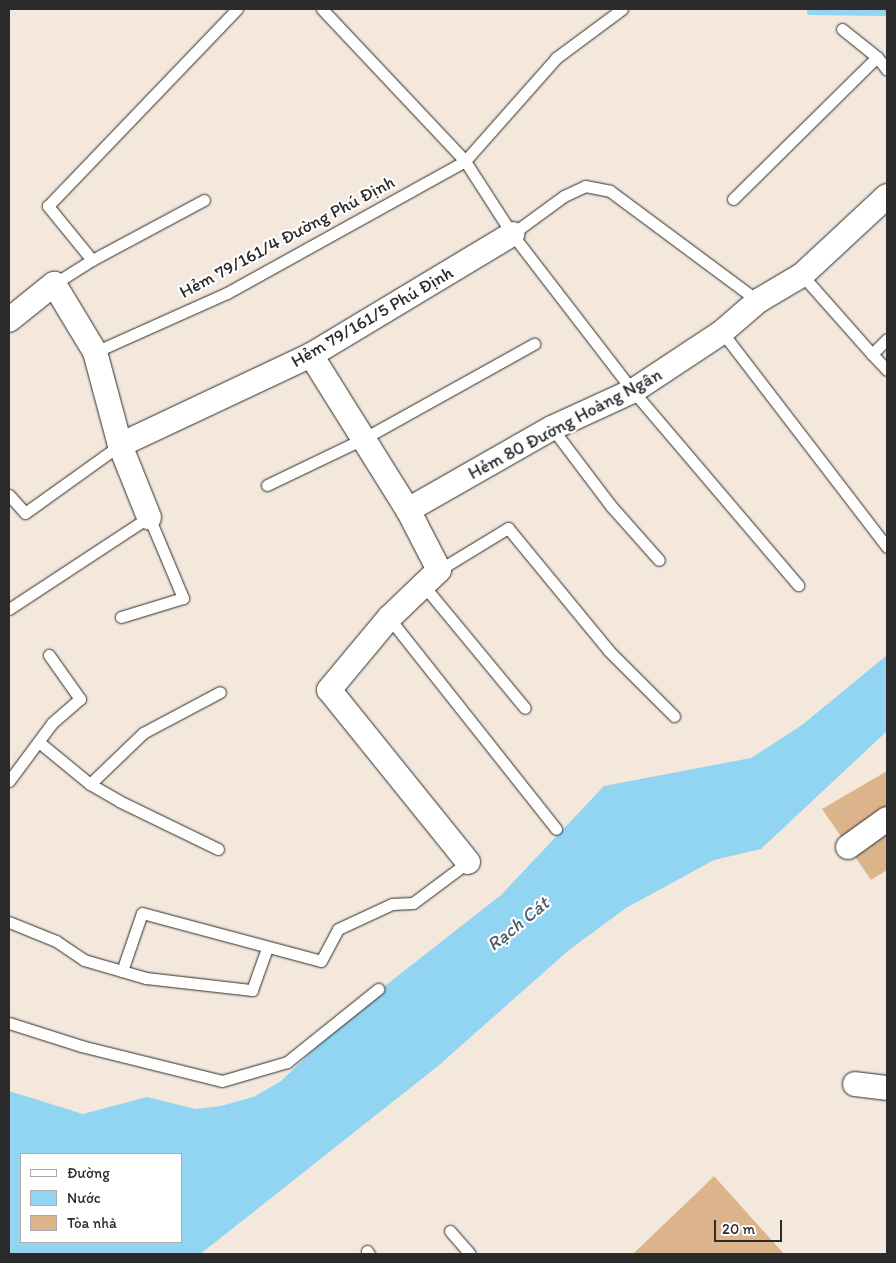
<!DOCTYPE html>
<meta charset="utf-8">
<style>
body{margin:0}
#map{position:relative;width:896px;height:1263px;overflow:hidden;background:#f4e8dc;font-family:Itim,sans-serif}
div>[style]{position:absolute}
.water>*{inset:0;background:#91d5f3}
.stream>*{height:7px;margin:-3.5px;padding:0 3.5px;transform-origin:3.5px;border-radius:3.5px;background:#91d5f3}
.building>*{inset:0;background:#dbb48c}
.roads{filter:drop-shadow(0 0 1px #2b2b2b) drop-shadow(0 0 1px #2b2b2b)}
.lane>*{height:11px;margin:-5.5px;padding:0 5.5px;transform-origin:5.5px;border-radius:5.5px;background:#fff}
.street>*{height:24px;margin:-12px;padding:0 12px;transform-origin:12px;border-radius:12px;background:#fff}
span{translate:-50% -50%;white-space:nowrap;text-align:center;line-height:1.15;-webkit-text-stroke:4.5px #fff;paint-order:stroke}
.street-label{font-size:18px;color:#2b2b2b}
.water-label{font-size:19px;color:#4a5e67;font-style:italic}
.frame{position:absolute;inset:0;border:10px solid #2b2b2b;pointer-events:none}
.legend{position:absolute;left:20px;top:1153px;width:162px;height:90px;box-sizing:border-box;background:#fff;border:1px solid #aaa;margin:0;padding:6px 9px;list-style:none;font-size:15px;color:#2b2b2b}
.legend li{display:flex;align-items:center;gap:10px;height:25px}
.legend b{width:25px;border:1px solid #aaa}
.scale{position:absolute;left:714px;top:1220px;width:68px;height:22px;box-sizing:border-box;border:2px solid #2b2b2b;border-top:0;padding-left:6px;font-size:15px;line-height:18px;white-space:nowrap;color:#2b2b2b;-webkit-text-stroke:4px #fff;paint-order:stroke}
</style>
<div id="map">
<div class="water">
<div style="clip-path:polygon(evenodd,887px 655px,887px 731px,761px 849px,714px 860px,626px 908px,569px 950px,438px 1066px,204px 1251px,199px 1254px,9px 1254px,9px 1091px,83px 1114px,147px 1097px,195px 1109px,221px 1106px,253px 1097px,280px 1082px,358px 1007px,501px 895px,604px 786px,751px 758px,802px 725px,887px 655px,21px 1154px,181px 1154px,181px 1242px,21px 1242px,21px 1154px)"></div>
</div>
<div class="stream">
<div style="left:810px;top:11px;width:77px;rotate:0.7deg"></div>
</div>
<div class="building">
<div style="clip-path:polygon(887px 771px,887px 870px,871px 880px,822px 809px)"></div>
<div style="clip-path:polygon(714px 1176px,784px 1254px,633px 1254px,704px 1186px)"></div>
</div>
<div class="roads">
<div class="lane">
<div style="left:322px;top:9px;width:209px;rotate:46.7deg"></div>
<div style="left:465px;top:161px;width:87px;rotate:57.2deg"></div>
<div style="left:512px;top:234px;width:198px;rotate:52.4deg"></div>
<div style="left:633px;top:391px;width:255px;rotate:49.6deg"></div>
<div style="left:842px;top:29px;width:45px;rotate:38.7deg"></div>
<div style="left:877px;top:57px;width:16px;rotate:52deg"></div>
<div style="left:733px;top:199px;width:202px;rotate:-44.6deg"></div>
<div style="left:204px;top:200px;width:127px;rotate:151.8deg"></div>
<div style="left:92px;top:260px;width:70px;rotate:-129.2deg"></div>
<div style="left:48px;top:206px;width:273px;rotate:-46.2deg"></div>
<div style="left:512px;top:234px;width:64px;rotate:-36.2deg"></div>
<div style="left:564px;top:196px;width:23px;rotate:-25deg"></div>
<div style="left:585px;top:186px;width:25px;rotate:11deg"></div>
<div style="left:610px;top:191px;width:184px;rotate:36.6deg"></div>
<div style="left:802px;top:275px;width:106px;rotate:48.5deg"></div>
<div style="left:872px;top:354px;width:21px;rotate:-45deg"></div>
<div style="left:54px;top:284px;width:45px;rotate:-32.3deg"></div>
<div style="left:722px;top:332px;width:271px;rotate:52.5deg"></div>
<div style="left:95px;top:352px;width:145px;rotate:-24.1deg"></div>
<div style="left:227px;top:293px;width:272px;rotate:-29deg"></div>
<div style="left:465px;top:161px;width:137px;rotate:-48.5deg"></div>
<div style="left:556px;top:58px;width:82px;rotate:-36.6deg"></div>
<div style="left:872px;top:354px;width:22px;rotate:47deg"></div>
<div style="left:552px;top:428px;width:98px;rotate:52.9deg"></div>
<div style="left:611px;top:506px;width:72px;rotate:48.4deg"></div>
<div style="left:267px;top:485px;width:106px;rotate:-25.6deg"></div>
<div style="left:363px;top:439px;width:196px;rotate:-29.1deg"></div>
<div style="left:9px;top:495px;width:24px;rotate:48deg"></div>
<div style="left:25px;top:513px;width:117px;rotate:-35.6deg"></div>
<div style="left:439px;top:570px;width:81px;rotate:-31.3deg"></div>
<div style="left:508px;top:528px;width:159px;rotate:50.6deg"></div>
<div style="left:609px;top:651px;width:92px;rotate:45deg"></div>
<div style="left:424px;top:586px;width:158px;rotate:50.4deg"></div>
<div style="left:9px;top:609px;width:168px;rotate:-33.3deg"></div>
<div style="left:149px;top:517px;width:88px;rotate:67.2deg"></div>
<div style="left:183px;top:598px;width:65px;rotate:163deg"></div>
<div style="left:389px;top:618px;width:269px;rotate:51.6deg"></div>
<div style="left:40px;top:743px;width:65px;rotate:39.4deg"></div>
<div style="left:90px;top:784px;width:34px;rotate:30deg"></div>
<div style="left:119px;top:801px;width:110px;rotate:25.9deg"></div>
<div style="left:9px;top:781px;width:72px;rotate:-53.4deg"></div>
<div style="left:52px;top:723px;width:37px;rotate:-41deg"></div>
<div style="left:80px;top:699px;width:54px;rotate:-125.2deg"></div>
<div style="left:90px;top:784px;width:74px;rotate:-43.9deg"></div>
<div style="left:143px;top:733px;width:87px;rotate:-28deg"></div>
<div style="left:9px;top:922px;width:51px;rotate:22deg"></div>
<div style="left:56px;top:941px;width:34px;rotate:34deg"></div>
<div style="left:84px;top:960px;width:65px;rotate:16.2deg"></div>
<div style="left:146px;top:978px;width:107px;rotate:6.5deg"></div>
<div style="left:252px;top:990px;width:45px;rotate:-70.3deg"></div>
<div style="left:122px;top:971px;width:61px;rotate:-71deg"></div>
<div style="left:142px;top:913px;width:185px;rotate:15deg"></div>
<div style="left:321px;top:961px;width:36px;rotate:-62deg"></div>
<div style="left:338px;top:929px;width:60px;rotate:-24.8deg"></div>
<div style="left:392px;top:904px;width:21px;rotate:-3deg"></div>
<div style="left:413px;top:903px;width:69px;rotate:-36.7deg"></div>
<div style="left:9px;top:1023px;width:76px;rotate:17.7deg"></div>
<div style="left:81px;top:1046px;width:145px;rotate:13.9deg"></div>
<div style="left:222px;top:1081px;width:68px;rotate:-16.3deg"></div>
<div style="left:287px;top:1062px;width:117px;rotate:-38.7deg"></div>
<div style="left:450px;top:1231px;width:30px;rotate:49deg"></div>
<div style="left:367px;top:1251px;width:4px;rotate:56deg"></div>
</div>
<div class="street">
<div style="left:9px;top:320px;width:58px;rotate:-38.7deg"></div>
<div style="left:54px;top:284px;width:79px;rotate:58.9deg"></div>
<div style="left:95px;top:352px;width:96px;rotate:75deg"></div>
<div style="left:120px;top:445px;width:78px;rotate:68.1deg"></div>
<div style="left:311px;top:355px;width:183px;rotate:58deg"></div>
<div style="left:120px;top:445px;width:211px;rotate:-25.2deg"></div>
<div style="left:311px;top:355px;width:235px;rotate:-31deg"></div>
<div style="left:848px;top:847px;width:48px;rotate:-35.7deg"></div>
<div style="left:468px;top:862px;width:221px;rotate:-128.9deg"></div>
<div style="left:329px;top:690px;width:94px;rotate:-50.2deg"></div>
<div style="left:389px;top:618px;width:69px;rotate:-43.8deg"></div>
<div style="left:439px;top:570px;width:68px;rotate:-117.3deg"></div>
<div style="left:408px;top:510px;width:166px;rotate:-29.7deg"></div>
<div style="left:552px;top:428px;width:89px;rotate:-24.6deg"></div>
<div style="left:633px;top:391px;width:107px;rotate:-33.5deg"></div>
<div style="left:722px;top:332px;width:48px;rotate:-40.7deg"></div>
<div style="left:758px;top:301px;width:51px;rotate:-30.6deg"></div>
<div style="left:802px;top:275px;width:116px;rotate:-42.9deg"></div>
<div style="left:855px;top:1084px;width:32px;rotate:7deg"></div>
</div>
</div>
<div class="street-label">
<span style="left:287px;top:237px;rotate:-28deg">Hẻm 79/161/4 Đường Phú Định</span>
<span style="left:372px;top:317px;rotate:-30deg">Hẻm 79/161/5 Phú Định</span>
<span style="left:565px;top:424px;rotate:-28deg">Hẻm 80 Đường Hoàng Ngân</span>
</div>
<div class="water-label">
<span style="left:518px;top:924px;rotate:-39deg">Rạch Cát</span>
</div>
<div class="frame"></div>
<ul class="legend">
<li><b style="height:6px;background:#fff"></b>Đường</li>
<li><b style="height:14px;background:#91d5f3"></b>Nước</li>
<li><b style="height:14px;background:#dbb48c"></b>Tòa nhà</li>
</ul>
<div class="scale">20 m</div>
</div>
